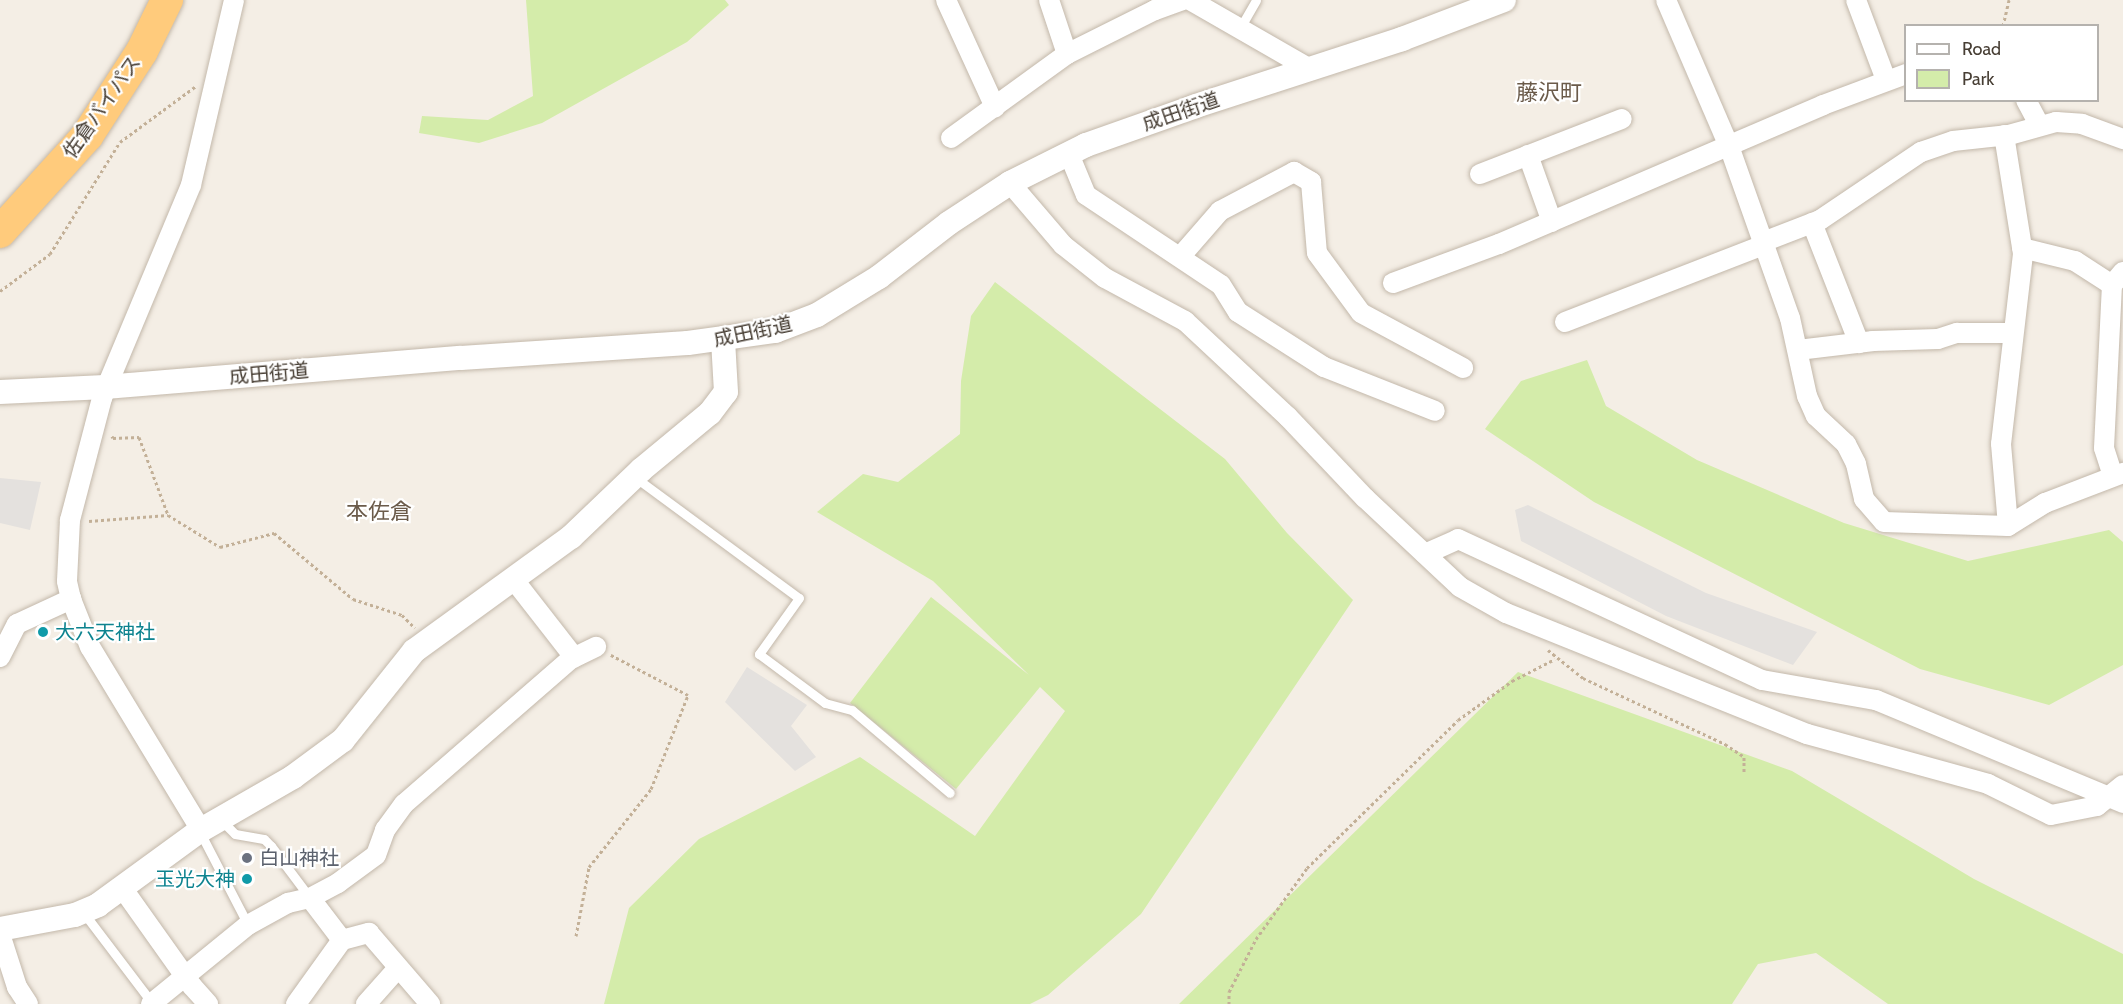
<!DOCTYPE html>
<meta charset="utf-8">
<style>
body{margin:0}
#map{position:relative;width:2123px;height:1004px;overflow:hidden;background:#f4eee5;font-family:Cabin,"Noto Sans JP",sans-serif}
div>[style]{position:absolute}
.green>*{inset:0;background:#d4ecaa}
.parking>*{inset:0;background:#e4e1de}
.path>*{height:3px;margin-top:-1.5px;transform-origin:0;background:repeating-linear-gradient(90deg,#c3b097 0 3px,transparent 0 6px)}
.roads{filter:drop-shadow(0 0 2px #c3b8aa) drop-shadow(0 0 2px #c3b8aa)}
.service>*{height:9px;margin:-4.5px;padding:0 4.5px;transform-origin:4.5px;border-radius:4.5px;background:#fff}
.minor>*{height:20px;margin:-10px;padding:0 10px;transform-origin:10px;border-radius:10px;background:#fff}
.tertiary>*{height:24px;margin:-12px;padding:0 12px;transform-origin:12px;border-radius:12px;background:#fff}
.trunk>*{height:32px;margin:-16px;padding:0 16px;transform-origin:16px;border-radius:16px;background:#ffcb7c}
.dots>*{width:16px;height:16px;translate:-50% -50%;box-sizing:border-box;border:3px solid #fff;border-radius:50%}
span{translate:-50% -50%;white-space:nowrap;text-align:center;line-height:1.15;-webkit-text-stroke:4.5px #fff;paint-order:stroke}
.street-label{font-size:20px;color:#473e34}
.culture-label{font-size:20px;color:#0d838f}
.left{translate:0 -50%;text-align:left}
.right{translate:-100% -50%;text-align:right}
.worship-label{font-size:20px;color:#5b616d}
.quarter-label{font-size:22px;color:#6b5b4a}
.legend{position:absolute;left:1904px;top:24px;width:195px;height:78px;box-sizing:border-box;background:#fff;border:2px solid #b5b2ae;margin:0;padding:8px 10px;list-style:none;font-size:18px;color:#473e34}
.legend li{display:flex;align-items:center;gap:12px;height:30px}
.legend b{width:30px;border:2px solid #b5b2ae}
</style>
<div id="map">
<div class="green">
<div style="clip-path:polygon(526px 0,725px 0,729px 5px,687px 42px,542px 123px,479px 143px,419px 133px,422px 116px,488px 120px,533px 96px)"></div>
<div style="clip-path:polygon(995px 282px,1225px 459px,1287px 533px,1353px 600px,1141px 914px,1048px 995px,1030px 1004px,604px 1004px,629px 908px,699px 839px,860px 757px,975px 836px,1065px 711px,1040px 687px,956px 789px,850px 703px,931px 597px,1029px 675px,933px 581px,817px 512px,863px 474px,898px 482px,960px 434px,961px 381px,971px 316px)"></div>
<div style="clip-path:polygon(1587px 360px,1606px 406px,1697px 460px,1844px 523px,1968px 561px,2109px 530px,2123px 542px,2123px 665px,2049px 705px,1920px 669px,1594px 502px,1485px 429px,1521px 381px)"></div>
<div style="clip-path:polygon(1518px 672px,1792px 771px,1974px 879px,2123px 954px,2123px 1004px,1888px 1004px,1816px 953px,1758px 964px,1732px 1004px,1179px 1004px)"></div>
</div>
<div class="parking">
<div style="clip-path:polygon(0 478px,41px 482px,30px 530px,0 523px)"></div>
<div style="clip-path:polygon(1528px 505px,1706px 593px,1817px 632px,1793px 665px,1666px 616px,1521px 541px,1515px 510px)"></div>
<div style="clip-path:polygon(747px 667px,807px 705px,791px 726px,816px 757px,795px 771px,725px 702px)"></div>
</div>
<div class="path">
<div style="left:2003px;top:26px;width:27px;rotate:-77deg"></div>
<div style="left:0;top:291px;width:62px;rotate:-36.5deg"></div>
<div style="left:50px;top:254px;width:132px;rotate:-58deg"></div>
<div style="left:120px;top:142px;width:94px;rotate:-36.4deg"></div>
<div style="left:112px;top:436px;width:2px;rotate:63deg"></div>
<div style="left:113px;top:438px;width:26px;rotate:-2deg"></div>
<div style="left:139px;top:437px;width:83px;rotate:69.6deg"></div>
<div style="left:89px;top:521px;width:79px;rotate:-4.3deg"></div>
<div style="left:168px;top:515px;width:61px;rotate:31.6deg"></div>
<div style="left:220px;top:547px;width:56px;rotate:-14.5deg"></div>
<div style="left:274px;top:533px;width:103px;rotate:39.9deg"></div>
<div style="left:353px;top:599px;width:52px;rotate:18.1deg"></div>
<div style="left:402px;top:615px;width:18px;rotate:45deg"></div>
<div style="left:1548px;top:650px;width:45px;rotate:38.7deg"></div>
<div style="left:1583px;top:678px;width:157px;rotate:24.9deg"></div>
<div style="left:1725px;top:744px;width:23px;rotate:34deg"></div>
<div style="left:1744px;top:757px;width:15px;rotate:90deg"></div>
<div style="left:576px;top:936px;width:70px;rotate:-79.3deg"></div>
<div style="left:589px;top:867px;width:100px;rotate:-51.5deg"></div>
<div style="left:651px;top:789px;width:101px;rotate:-68.5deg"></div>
<div style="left:688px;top:695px;width:87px;rotate:-152.5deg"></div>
<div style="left:1229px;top:1004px;width:12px;rotate:-90deg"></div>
<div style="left:1229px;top:992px;width:59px;rotate:-63deg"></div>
<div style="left:1256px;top:939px;width:87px;rotate:-54.3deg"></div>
<div style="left:1307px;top:868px;width:211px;rotate:-44.4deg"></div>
<div style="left:1458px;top:720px;width:67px;rotate:-35.8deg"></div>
<div style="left:1512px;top:681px;width:48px;rotate:-27.1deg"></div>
</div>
<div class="roads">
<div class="service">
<div style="left:1240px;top:28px;width:32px;rotate:-60deg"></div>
<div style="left:636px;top:478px;width:202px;rotate:36.4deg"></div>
<div style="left:799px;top:598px;width:69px;rotate:125.5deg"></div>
<div style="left:759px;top:654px;width:82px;rotate:36.6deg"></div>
<div style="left:825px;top:703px;width:28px;rotate:15deg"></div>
<div style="left:852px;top:710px;width:128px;rotate:40.3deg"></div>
<div style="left:222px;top:821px;width:18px;rotate:45deg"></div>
<div style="left:235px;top:834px;width:29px;rotate:10deg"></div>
<div style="left:264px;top:839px;width:10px;rotate:45deg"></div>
<div style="left:271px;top:846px;width:65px;rotate:53.1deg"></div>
<div style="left:201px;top:831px;width:9px;rotate:72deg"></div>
<div style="left:204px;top:840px;width:96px;rotate:62.6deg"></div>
<div style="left:83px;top:912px;width:114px;rotate:52.8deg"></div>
</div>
<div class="minor">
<div style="left:946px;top:0;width:118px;rotate:65.4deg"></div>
<div style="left:1049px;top:0;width:57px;rotate:71.6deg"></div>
<div style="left:1190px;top:0;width:138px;rotate:29.9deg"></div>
<div style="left:1666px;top:0;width:159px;rotate:66.7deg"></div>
<div style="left:1729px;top:146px;width:182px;rotate:70.5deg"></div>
<div style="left:1790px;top:318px;width:80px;rotate:77.7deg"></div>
<div style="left:1807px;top:396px;width:22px;rotate:66deg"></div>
<div style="left:1816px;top:416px;width:41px;rotate:43deg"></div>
<div style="left:1846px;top:444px;width:22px;rotate:63deg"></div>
<div style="left:1856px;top:464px;width:36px;rotate:77deg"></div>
<div style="left:1864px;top:499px;width:30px;rotate:49deg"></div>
<div style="left:1884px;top:522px;width:124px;rotate:1.8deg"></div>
<div style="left:2008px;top:526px;width:44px;rotate:-31.9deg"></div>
<div style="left:2045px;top:503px;width:84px;rotate:-21deg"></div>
<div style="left:1856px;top:0;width:85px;rotate:69.4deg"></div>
<div style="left:2026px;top:100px;width:27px;rotate:62deg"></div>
<div style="left:2004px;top:135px;width:121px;rotate:80.9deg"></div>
<div style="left:2023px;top:254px;width:191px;rotate:96.6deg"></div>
<div style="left:2001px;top:444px;width:82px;rotate:85.1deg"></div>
<div style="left:951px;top:138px;width:143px;rotate:-35.9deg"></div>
<div style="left:1067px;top:54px;width:98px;rotate:-26.6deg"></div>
<div style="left:1155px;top:10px;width:30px;rotate:-20deg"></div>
<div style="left:1069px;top:154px;width:44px;rotate:67.5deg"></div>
<div style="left:1086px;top:195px;width:162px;rotate:33.7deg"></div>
<div style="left:1221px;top:285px;width:32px;rotate:58deg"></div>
<div style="left:1238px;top:312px;width:102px;rotate:32.6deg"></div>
<div style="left:1324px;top:367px;width:119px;rotate:21.6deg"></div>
<div style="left:1528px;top:155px;width:71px;rotate:70.3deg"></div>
<div style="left:1480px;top:174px;width:152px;rotate:-21.2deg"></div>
<div style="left:1010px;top:183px;width:82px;rotate:49.5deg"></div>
<div style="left:1063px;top:245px;width:53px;rotate:38.2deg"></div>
<div style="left:1105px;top:278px;width:91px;rotate:28.3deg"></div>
<div style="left:1185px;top:321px;width:141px;rotate:43deg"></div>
<div style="left:1288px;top:417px;width:112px;rotate:46.5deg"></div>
<div style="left:1365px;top:498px;width:130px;rotate:43.1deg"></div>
<div style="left:1460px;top:587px;width:53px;rotate:29.5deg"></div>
<div style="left:1506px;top:613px;width:324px;rotate:21.9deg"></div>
<div style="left:1807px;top:734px;width:188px;rotate:15.4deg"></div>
<div style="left:1988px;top:784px;width:70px;rotate:26.2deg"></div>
<div style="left:2051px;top:815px;width:47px;rotate:-11.1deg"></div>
<div style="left:2097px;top:806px;width:33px;rotate:-39deg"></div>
<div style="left:1812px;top:223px;width:129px;rotate:68.6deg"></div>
<div style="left:1763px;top:242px;width:61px;rotate:-21.1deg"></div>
<div style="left:1820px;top:220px;width:122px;rotate:-34deg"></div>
<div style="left:1921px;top:152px;width:34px;rotate:-19deg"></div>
<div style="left:1953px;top:141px;width:56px;rotate:-6.1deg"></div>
<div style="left:2009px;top:135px;width:49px;rotate:-15.5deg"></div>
<div style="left:2056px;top:122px;width:26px;rotate:4deg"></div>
<div style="left:2082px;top:124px;width:44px;rotate:20.1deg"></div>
<div style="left:2022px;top:248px;width:55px;rotate:13.8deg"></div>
<div style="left:2075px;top:261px;width:44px;rotate:33deg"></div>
<div style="left:1180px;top:257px;width:61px;rotate:-49deg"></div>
<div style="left:1220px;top:211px;width:84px;rotate:-27.8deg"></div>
<div style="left:1294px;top:172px;width:20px;rotate:30deg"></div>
<div style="left:1311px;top:182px;width:71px;rotate:85.2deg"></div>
<div style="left:1317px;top:253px;width:74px;rotate:53.7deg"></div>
<div style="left:1361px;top:313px;width:116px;rotate:28.3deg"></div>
<div style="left:1393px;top:283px;width:113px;rotate:-20.2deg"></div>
<div style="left:1499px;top:244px;width:353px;rotate:-23.2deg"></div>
<div style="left:1823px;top:105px;width:89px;rotate:-20.5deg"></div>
<div style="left:1565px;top:322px;width:213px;rotate:-21.2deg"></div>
<div style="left:1798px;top:350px;width:76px;rotate:-6.8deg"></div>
<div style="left:1873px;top:341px;width:65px;rotate:-1.8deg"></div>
<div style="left:1938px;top:339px;width:20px;rotate:-18deg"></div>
<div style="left:1957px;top:333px;width:56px"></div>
<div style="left:2113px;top:476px;width:29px;rotate:-108deg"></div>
<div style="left:2104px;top:448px;width:163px;rotate:-87.2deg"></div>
<div style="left:2112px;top:285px;width:17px;rotate:-50deg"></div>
<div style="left:1425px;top:554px;width:36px;rotate:-24deg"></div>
<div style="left:1458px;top:539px;width:335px;rotate:24.9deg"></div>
<div style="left:1762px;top:680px;width:116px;rotate:10deg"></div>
<div style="left:1876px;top:700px;width:268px;rotate:22.6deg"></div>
<div style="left:514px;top:580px;width:98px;rotate:52.1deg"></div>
<div style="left:0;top:657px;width:37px;rotate:-63deg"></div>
<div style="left:17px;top:624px;width:60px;rotate:-24.8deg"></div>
<div style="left:201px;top:830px;width:214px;rotate:-121.2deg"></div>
<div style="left:90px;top:647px;width:52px;rotate:-111.6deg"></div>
<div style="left:71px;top:599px;width:18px;rotate:-103deg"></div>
<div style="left:67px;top:581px;width:61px;rotate:-87.2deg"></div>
<div style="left:70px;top:520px;width:126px;rotate:-75.3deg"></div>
<div style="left:102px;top:398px;width:231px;rotate:-67.3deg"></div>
<div style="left:191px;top:185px;width:190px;rotate:-76.9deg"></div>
<div style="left:123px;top:889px;width:119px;rotate:54.6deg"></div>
<div style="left:192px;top:986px;width:24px;rotate:48deg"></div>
<div style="left:310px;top:898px;width:53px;rotate:52.7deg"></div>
<div style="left:0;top:934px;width:56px;rotate:72.2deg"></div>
<div style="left:17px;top:987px;width:20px;rotate:57deg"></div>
<div style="left:151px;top:1004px;width:125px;rotate:-39.2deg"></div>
<div style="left:248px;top:925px;width:46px;rotate:-28.8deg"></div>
<div style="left:288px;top:903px;width:23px;rotate:-13deg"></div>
<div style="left:310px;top:898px;width:32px;rotate:-28deg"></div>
<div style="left:338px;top:883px;width:47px;rotate:-36.4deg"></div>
<div style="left:376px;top:855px;width:27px;rotate:-70deg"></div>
<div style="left:385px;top:830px;width:32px;rotate:-54deg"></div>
<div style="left:404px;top:804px;width:221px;rotate:-41deg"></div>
<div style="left:571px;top:659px;width:28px;rotate:-26deg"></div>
<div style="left:296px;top:1004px;width:79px;rotate:-54.3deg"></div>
<div style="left:342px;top:940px;width:28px;rotate:-15deg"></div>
<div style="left:369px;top:933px;width:94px;rotate:49.3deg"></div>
<div style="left:366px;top:1004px;width:48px;rotate:-48.4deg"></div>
</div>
<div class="tertiary">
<div style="left:0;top:392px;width:105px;rotate:-2.7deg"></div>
<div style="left:105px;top:387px;width:357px;rotate:-4.7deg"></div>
<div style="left:461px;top:358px;width:227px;rotate:-3.8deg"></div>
<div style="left:688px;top:343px;width:88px;rotate:-7.9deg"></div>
<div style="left:775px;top:331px;width:45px;rotate:-20.9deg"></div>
<div style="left:817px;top:315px;width:73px;rotate:-31.5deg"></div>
<div style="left:879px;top:277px;width:88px;rotate:-37.6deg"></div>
<div style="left:949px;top:223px;width:73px;rotate:-33.3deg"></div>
<div style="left:1010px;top:183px;width:85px;rotate:-26.6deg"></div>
<div style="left:1086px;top:145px;width:117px;rotate:-19.5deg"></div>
<div style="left:1196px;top:106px;width:217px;rotate:-18deg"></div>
<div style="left:1402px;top:39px;width:109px;rotate:-20.9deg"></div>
<div style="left:0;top:929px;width:76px;rotate:-10.6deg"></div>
<div style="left:75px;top:915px;width:25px;rotate:-23deg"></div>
<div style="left:98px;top:905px;width:127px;rotate:-36.1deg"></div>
<div style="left:201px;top:830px;width:106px;rotate:-29.9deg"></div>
<div style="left:293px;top:777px;width:62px;rotate:-36.5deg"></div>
<div style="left:343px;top:740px;width:114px;rotate:-51.4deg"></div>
<div style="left:414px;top:651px;width:194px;rotate:-36deg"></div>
<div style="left:571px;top:537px;width:97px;rotate:-43.7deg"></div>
<div style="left:641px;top:470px;width:89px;rotate:-39.6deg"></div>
<div style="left:710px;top:413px;width:26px;rotate:-53deg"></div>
<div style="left:726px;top:392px;width:52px;rotate:-93.3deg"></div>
</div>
<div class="trunk">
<div style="left:0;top:232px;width:130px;rotate:-47.8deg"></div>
<div style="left:87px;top:136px;width:101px;rotate:-57.1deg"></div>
<div style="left:142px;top:51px;width:57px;rotate:-63.9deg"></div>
</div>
</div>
<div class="dots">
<div style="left:43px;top:632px;background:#0f9aa8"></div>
<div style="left:247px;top:858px;background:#6b7280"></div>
<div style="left:247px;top:879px;background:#0f9aa8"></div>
</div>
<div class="street-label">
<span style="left:102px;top:107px;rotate:-55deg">佐倉バイパス</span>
<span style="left:1181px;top:112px;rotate:-19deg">成田街道</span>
<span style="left:753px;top:332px;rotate:-12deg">成田街道</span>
<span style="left:269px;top:374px;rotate:-5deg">成田街道</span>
</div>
<div class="culture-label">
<span class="left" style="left:55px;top:632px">大六天神社</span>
<span class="right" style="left:235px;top:879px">玉光大神</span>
</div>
<div class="worship-label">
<span class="left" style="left:259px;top:858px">白山神社</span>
</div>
<div class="quarter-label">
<span style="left:1549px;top:93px">藤沢町</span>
<span style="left:379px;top:512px">本佐倉</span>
</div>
<ul class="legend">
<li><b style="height:8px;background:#fff"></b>Road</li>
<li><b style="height:16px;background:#d4ecaa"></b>Park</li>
</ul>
</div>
